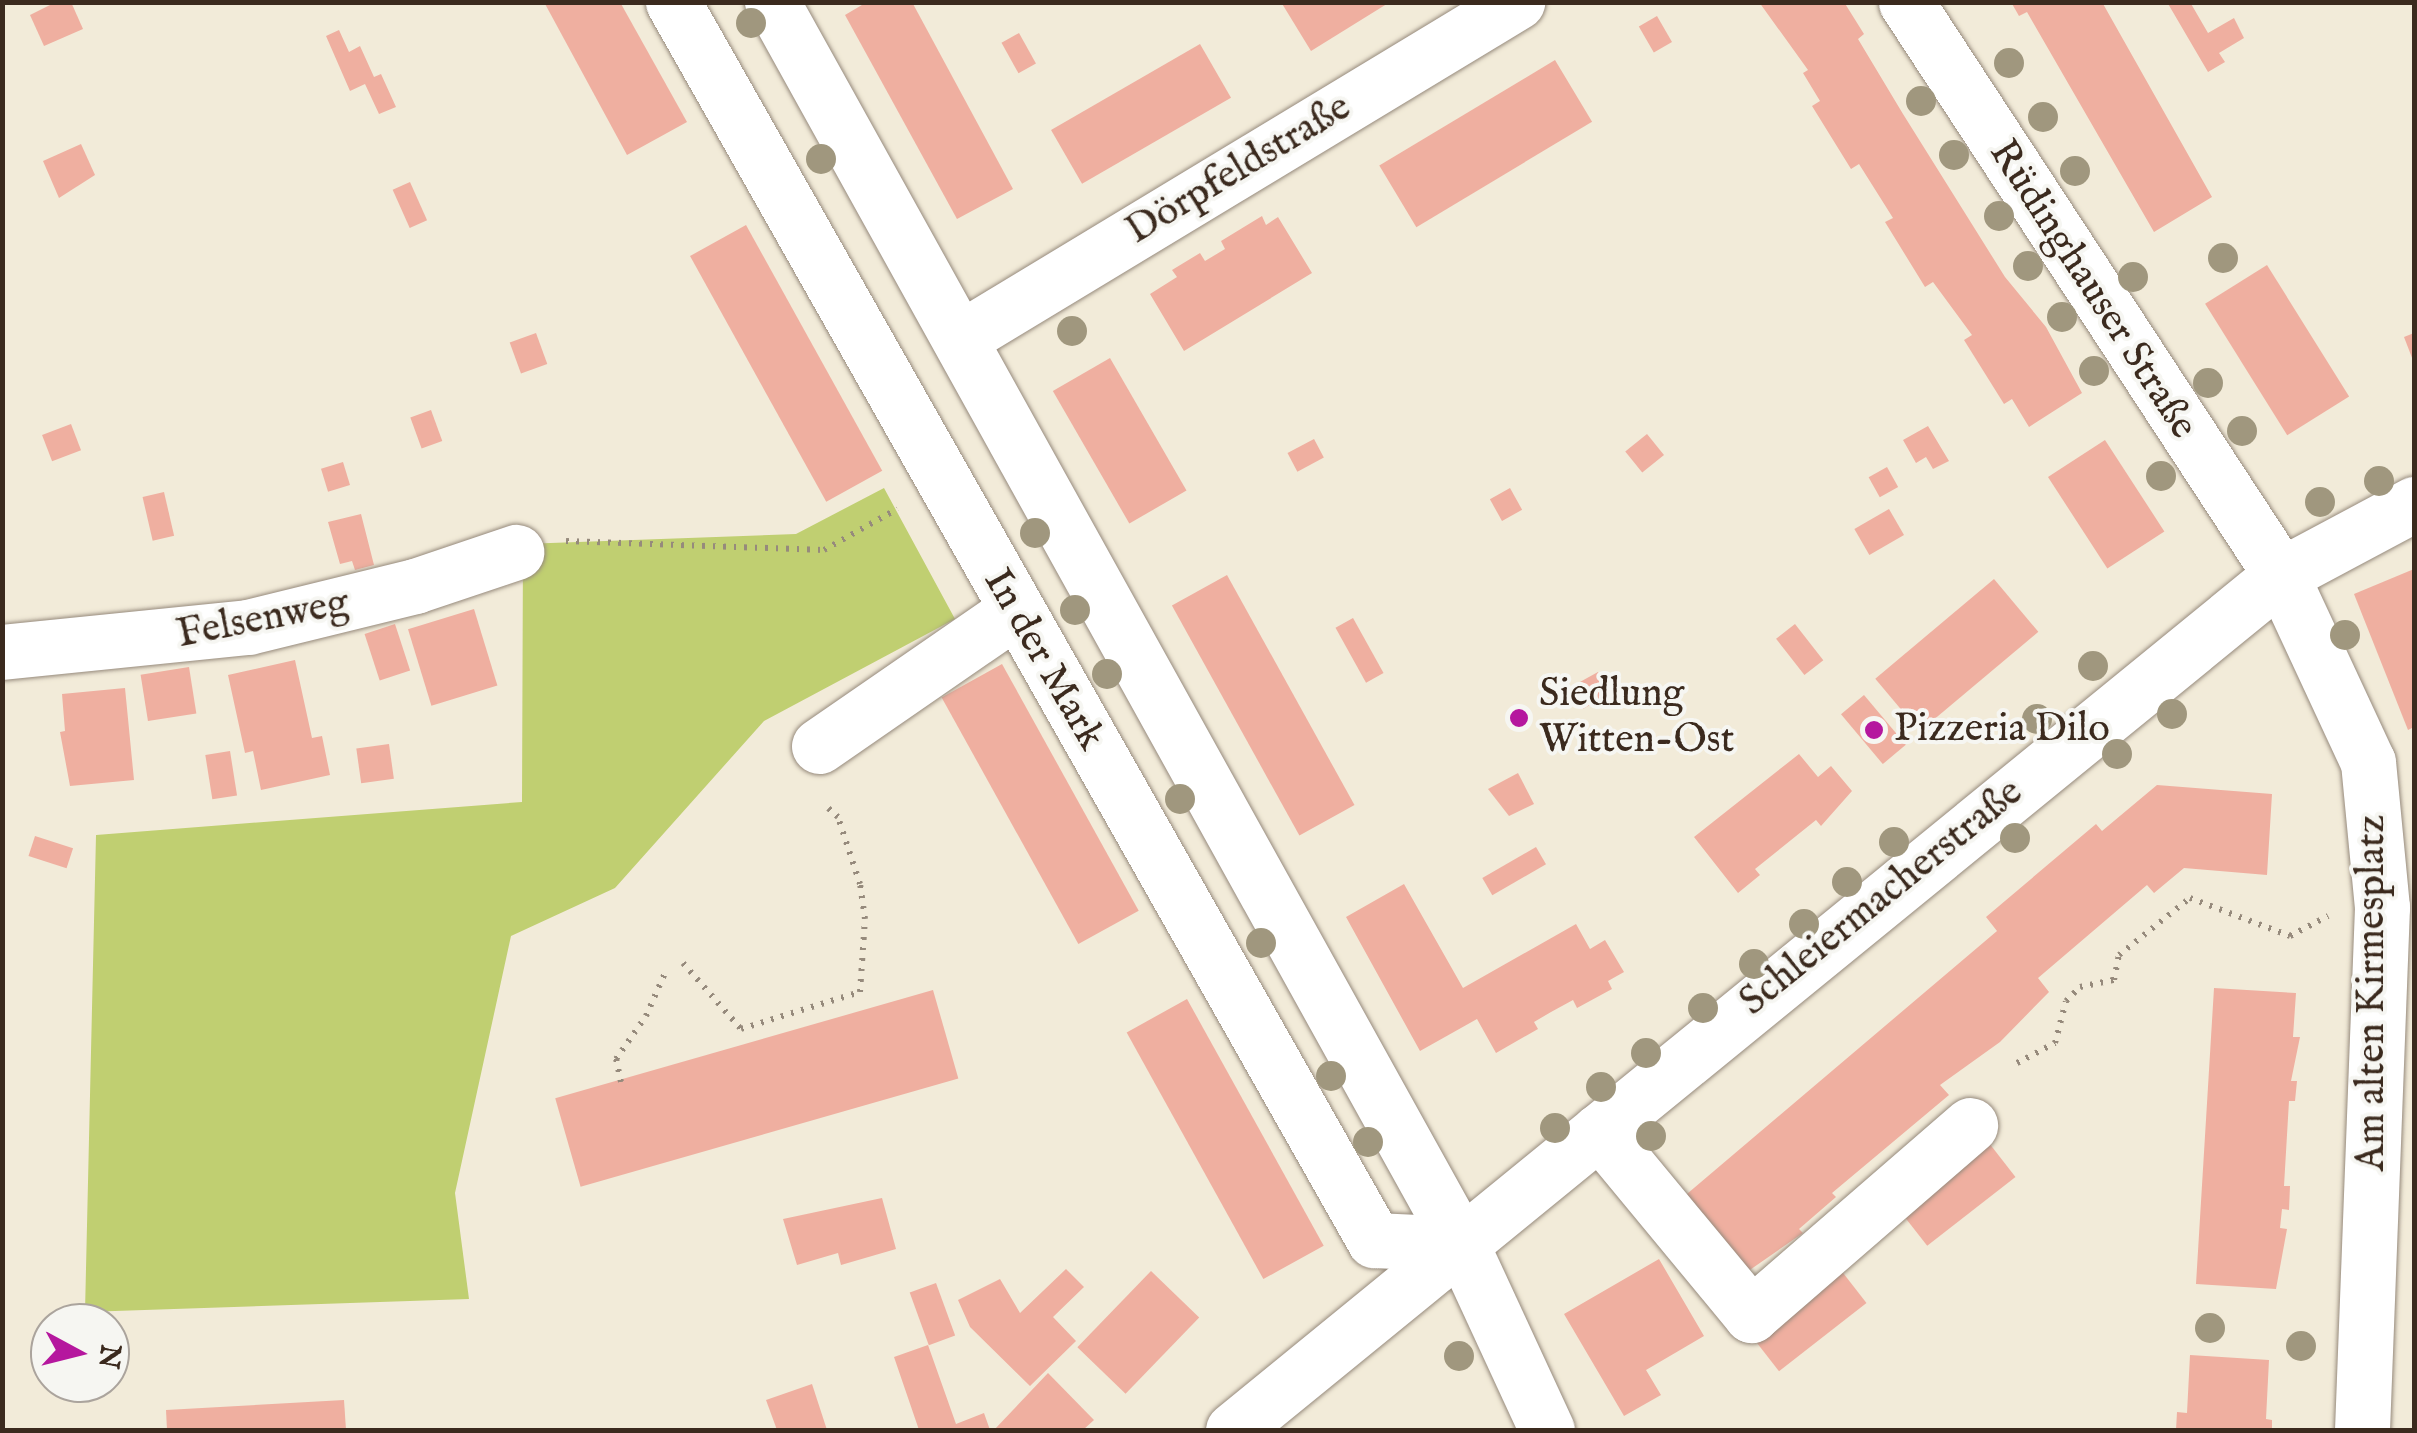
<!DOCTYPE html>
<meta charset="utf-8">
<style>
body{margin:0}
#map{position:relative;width:2417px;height:1433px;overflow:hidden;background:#f2ebd9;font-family:"IM FELL English",serif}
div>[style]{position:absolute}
.green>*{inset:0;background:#c0cf71}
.building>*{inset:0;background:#efafa0;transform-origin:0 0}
.path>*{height:6px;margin-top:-3px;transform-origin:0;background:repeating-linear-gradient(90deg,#968a7c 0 2.5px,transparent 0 10.5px)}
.roads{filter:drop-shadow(0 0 2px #968a7c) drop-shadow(0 0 2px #968a7c)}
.minor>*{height:55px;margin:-27.5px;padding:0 27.5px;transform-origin:27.5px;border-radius:27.5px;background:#fff}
.trees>*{width:30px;height:30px;margin:-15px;border-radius:50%;background:#a0977e}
.dots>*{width:28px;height:28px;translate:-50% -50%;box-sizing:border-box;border:5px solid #f6f6f2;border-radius:50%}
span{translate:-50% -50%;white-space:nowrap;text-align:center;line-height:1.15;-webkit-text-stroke:8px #f6f6f2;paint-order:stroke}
.street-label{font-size:40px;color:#3b2a1e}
.poi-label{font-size:40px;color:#3b2a1e}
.left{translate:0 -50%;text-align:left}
.frame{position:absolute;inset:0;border:5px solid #3b2a1e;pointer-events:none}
.north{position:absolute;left:30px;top:1303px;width:100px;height:100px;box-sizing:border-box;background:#f6f6f2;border:2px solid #aba49d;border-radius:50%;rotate:97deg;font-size:28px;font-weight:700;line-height:40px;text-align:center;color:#3b2a1e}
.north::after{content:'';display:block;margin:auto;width:35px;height:45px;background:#b5179e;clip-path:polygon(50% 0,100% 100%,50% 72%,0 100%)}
</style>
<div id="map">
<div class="green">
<div style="clip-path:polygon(884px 488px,955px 619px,764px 721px,615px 888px,511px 936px,455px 1193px,469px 1299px,85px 1312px,96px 835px,522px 802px,523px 544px,796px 534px)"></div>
</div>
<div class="building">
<div style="clip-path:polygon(56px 2px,71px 2px,83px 29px,44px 46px,30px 15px)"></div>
<div style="clip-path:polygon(544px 2px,620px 2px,687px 122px,627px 155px)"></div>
<div style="clip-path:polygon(867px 2px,912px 2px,1013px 189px,957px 219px,845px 15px)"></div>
<div style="clip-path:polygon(1281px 2px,1390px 2px,1311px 51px)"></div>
<div style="clip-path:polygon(1759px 2px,1844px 2px,1864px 34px,1858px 39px,1903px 114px,2005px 277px,2046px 327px,2082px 393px,2029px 427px,2012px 399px,2004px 404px,1964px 340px,1972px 335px,1933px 282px,1925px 287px,1885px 222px,1893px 218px,1859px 164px,1851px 169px,1812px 106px,1820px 101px,1803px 73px,1808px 70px)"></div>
<div style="clip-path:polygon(2011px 2px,2102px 2px,2212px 197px,2154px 232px,2027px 12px,2019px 16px)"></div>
<div style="clip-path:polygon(2167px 2px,2190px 2px,2208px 33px,2234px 18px,2244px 38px,2219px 53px,2225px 62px,2208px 72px)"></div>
<div style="left:1657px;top:16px;width:30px;height:21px;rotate:60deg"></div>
<div style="clip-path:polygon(339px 30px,349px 52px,360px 46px,374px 77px,381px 74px,396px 107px,379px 114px,365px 84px,350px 91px,326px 36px)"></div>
<div style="left:1019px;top:33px;width:35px;height:20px;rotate:61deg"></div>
<div style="left:1200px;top:44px;width:62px;height:172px;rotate:60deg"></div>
<div style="left:1555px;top:60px;width:72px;height:205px;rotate:59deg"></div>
<div style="clip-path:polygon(81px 144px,95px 175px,59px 198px,43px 161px)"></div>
<div style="left:410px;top:182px;width:42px;height:19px;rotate:66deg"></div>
<div style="clip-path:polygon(1262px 216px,1266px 225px,1278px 217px,1312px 273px,1184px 351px,1150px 294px,1177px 277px,1172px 270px,1200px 253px,1205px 261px,1225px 249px,1221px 241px)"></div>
<div style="left:746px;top:225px;width:281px;height:64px;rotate:61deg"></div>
<div style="left:2267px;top:265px;width:155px;height:73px;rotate:58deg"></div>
<div style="left:536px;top:333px;width:33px;height:28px;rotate:70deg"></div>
<div style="clip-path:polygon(2414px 333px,2414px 363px,2404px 337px)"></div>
<div style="left:1110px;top:358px;width:153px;height:66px;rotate:60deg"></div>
<div style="left:431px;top:410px;width:33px;height:22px;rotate:70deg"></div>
<div style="left:71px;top:424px;width:28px;height:31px;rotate:69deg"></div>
<div style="clip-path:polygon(1928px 426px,1949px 461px,1933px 469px,1926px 457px,1916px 463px,1903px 440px)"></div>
<div style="left:1647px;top:434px;width:27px;height:28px;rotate:51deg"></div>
<div style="left:1314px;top:439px;width:21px;height:30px;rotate:62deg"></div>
<div style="left:2105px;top:440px;width:109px;height:68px;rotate:57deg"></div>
<div style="left:343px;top:462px;width:24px;height:23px;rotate:73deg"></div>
<div style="left:1887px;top:467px;width:23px;height:21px;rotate:61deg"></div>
<div style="left:1510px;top:488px;width:25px;height:23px;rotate:61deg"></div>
<div style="left:164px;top:492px;width:45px;height:22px;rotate:77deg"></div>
<div style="left:1889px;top:509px;width:30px;height:40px;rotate:60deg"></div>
<div style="clip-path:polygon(361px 514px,374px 565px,355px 570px,352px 561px,340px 564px,328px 522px)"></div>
<div style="clip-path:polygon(2414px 569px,2414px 727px,2408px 730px,2354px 594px)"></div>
<div style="left:1227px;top:575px;width:263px;height:63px;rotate:61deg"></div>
<div style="left:1994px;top:579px;width:69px;height:155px;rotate:50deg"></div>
<div style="left:474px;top:609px;width:80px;height:69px;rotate:73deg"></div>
<div style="left:1353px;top:618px;width:63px;height:20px;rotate:61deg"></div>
<div style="left:395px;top:624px;width:49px;height:32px;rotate:72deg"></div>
<div style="left:1795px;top:624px;width:46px;height:24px;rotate:52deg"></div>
<div style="clip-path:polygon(295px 660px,312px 738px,322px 736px,330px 775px,261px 790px,253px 751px,245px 753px,228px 675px)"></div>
<div style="left:1002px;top:664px;width:282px;height:69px;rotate:61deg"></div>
<div style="left:189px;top:667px;width:47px;height:49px;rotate:81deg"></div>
<div style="left:1598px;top:672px;width:25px;height:31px;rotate:61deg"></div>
<div style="clip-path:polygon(125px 688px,134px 780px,70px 786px,60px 732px,65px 731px,62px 694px)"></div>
<div style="left:1864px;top:695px;width:65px;height:30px;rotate:50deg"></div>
<div style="left:389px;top:744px;width:35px;height:33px;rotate:82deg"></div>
<div style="left:230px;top:751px;width:45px;height:25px;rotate:81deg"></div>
<div style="clip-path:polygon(1799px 754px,1818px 777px,1831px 766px,1852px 791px,1821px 826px,1816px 820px,1755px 869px,1760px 875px,1738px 893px,1694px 837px)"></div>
<div style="clip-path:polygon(1518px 773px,1534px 804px,1509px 816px,1488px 789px)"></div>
<div style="clip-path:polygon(2157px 785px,2272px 794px,2267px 875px,2184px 868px,2154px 893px,2147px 885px,2038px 978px,2049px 992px,2000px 1042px,1940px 1085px,1949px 1095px,1832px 1193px,1836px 1197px,1799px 1229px,1803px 1233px,1744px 1274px,1681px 1199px,1997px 931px,1986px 917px,2096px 824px,2102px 831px)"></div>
<div style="left:35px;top:836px;width:40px;height:21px;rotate:18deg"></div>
<div style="left:1536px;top:847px;width:20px;height:62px;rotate:60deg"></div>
<div style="clip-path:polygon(1404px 884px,1463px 988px,1576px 924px,1590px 949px,1605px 940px,1624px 972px,1608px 981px,1612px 989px,1577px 1008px,1573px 1000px,1551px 1012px,1534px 1022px,1538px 1029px,1496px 1053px,1477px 1019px,1420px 1051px,1346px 917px)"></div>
<div style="clip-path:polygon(2214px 988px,2296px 993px,2293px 1037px,2300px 1037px,2291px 1081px,2297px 1081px,2295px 1101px,2289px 1101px,2284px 1186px,2290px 1186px,2289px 1210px,2282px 1209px,2280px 1228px,2287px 1229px,2276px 1289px,2196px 1284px)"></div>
<div style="left:933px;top:990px;width:92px;height:393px;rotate:74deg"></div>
<div style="left:1187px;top:999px;width:282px;height:69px;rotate:61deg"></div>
<div style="left:1989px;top:1143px;width:43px;height:112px;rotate:52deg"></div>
<div style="clip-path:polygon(882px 1198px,896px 1249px,841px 1265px,838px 1253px,797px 1265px,783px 1219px)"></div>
<div style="clip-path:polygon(1659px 1259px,1704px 1336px,1646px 1370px,1661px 1395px,1624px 1416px,1564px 1314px)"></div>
<div style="clip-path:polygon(1066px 1269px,1084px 1287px,1053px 1317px,1076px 1341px,1030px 1386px,970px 1327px,958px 1300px,1000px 1279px,1020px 1313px)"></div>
<div style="left:1840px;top:1269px;width:43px;height:111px;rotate:52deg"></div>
<div style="left:1151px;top:1271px;width:67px;height:106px;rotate:44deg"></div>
<div style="left:936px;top:1283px;width:56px;height:28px;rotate:70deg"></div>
<div style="clip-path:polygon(928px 1345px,956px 1424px,984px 1413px,990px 1430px,919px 1430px,894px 1357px)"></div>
<div style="clip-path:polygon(2190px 1355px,2269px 1360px,2266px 1419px,2272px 1420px,2272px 1430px,2176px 1430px,2177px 1412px,2187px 1413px)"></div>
<div style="clip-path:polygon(1048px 1373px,1094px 1420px,1083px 1430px,994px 1430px)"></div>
<div style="clip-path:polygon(812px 1384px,827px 1430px,777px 1430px,766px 1400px)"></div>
<div style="clip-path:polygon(344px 1400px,346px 1430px,167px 1430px,166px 1410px)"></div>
</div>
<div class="path">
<div style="left:566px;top:541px;width:258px;rotate:2deg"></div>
<div style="left:824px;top:550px;width:84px;rotate:-29.3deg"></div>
<div style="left:683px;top:963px;width:88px;rotate:48.7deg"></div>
<div style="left:741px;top:1029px;width:125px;rotate:-17.3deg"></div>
<div style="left:860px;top:992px;width:73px;rotate:-86.1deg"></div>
<div style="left:865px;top:919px;width:35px;rotate:-98deg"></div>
<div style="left:860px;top:884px;width:71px;rotate:-108.2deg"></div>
<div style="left:838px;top:817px;width:13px;rotate:-138deg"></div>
<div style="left:2017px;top:1063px;width:43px;rotate:-27.8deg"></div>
<div style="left:2055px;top:1043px;width:43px;rotate:-75.3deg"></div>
<div style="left:2066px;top:1001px;width:20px;rotate:-45deg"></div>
<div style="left:2080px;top:987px;width:35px;rotate:-12deg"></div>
<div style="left:2114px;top:980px;width:25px;rotate:-79deg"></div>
<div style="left:2119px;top:955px;width:91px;rotate:-38.8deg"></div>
<div style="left:2190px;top:898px;width:107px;rotate:20.8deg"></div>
<div style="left:2290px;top:936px;width:43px;rotate:-27.8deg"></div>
<div style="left:621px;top:1082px;width:24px;rotate:-102deg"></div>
<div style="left:616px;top:1059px;width:52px;rotate:-55.1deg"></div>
<div style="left:646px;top:1016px;width:47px;rotate:-66.2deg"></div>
</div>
<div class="roads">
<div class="minor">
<div style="left:673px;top:2px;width:1423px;rotate:60.48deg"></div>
<div style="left:1374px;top:1240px;width:87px;rotate:2.6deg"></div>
<div style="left:772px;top:2px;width:1420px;rotate:60.98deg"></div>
<div style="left:1461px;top:1244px;width:205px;rotate:65.2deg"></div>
<div style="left:1906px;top:2px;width:685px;rotate:56.8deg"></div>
<div style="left:2281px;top:575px;width:206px;rotate:65.1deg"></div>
<div style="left:2368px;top:762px;width:146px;rotate:84.5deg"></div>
<div style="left:2382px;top:907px;width:523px;rotate:92.19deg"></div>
<div style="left:961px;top:338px;width:650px;rotate:-31.15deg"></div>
<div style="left:2px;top:652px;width:247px;rotate:-5.8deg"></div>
<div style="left:248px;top:627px;width:172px;rotate:-13.8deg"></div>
<div style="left:415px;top:586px;width:107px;rotate:-18.6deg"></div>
<div style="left:819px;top:746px;width:238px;rotate:-34.6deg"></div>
<div style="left:1599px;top:1131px;width:239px;rotate:50.4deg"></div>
<div style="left:1751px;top:1315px;width:290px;rotate:-40.9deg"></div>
<div style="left:1233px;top:1430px;width:1353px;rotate:-39.21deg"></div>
<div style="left:2281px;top:575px;width:151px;rotate:-28.1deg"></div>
</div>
</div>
<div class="trees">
<div style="left:751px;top:23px"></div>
<div style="left:2009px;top:63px"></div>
<div style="left:1921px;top:101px"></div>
<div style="left:2043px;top:117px"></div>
<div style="left:1954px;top:155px"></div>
<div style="left:821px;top:159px"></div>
<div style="left:2075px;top:171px"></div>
<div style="left:1999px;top:216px"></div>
<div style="left:2223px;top:258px"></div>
<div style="left:2028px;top:266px"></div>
<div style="left:2133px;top:277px"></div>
<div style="left:2062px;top:317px"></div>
<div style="left:1072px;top:331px"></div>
<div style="left:2094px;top:371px"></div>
<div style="left:2208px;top:383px"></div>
<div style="left:2242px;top:431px"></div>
<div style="left:2161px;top:476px"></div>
<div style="left:2379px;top:481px"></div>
<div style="left:2320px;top:502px"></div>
<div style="left:1035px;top:533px"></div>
<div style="left:1075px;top:610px"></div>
<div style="left:2345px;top:635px"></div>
<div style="left:2093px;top:666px"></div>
<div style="left:1107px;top:674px"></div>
<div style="left:2172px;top:714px"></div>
<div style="left:2037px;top:719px"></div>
<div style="left:2117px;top:754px"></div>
<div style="left:1180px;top:799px"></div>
<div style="left:2015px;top:838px"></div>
<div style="left:1894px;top:842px"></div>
<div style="left:1847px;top:882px"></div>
<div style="left:1804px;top:924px"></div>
<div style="left:1261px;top:943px"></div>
<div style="left:1754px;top:964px"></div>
<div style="left:1703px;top:1008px"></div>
<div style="left:1646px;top:1053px"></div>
<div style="left:1331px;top:1076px"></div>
<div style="left:1601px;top:1087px"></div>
<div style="left:1555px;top:1128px"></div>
<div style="left:1651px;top:1136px"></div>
<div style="left:1368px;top:1142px"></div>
<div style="left:2210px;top:1328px"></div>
<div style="left:2301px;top:1346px"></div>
<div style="left:1459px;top:1356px"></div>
</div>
<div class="dots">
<div style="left:1519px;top:718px;background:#b5179e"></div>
<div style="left:1874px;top:730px;background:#b5179e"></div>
</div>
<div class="street-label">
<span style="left:1239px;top:170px;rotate:-31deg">Dörpfeldstraße</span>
<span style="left:2092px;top:290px;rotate:57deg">Rüdinghauser Straße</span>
<span style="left:263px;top:620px;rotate:-11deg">Felsenweg</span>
<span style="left:1043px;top:660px;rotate:60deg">In der Mark</span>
<span style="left:1882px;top:898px;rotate:-39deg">Schleiermacherstraße</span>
<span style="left:2373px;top:993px;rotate:-90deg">Am alten Kirmesplatz</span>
</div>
<div class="poi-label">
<span class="left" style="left:1539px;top:718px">Siedlung<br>Witten-Ost</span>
<span class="left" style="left:1894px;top:730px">Pizzeria Dilo</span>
</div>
<div class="frame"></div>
<div class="north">N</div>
</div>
